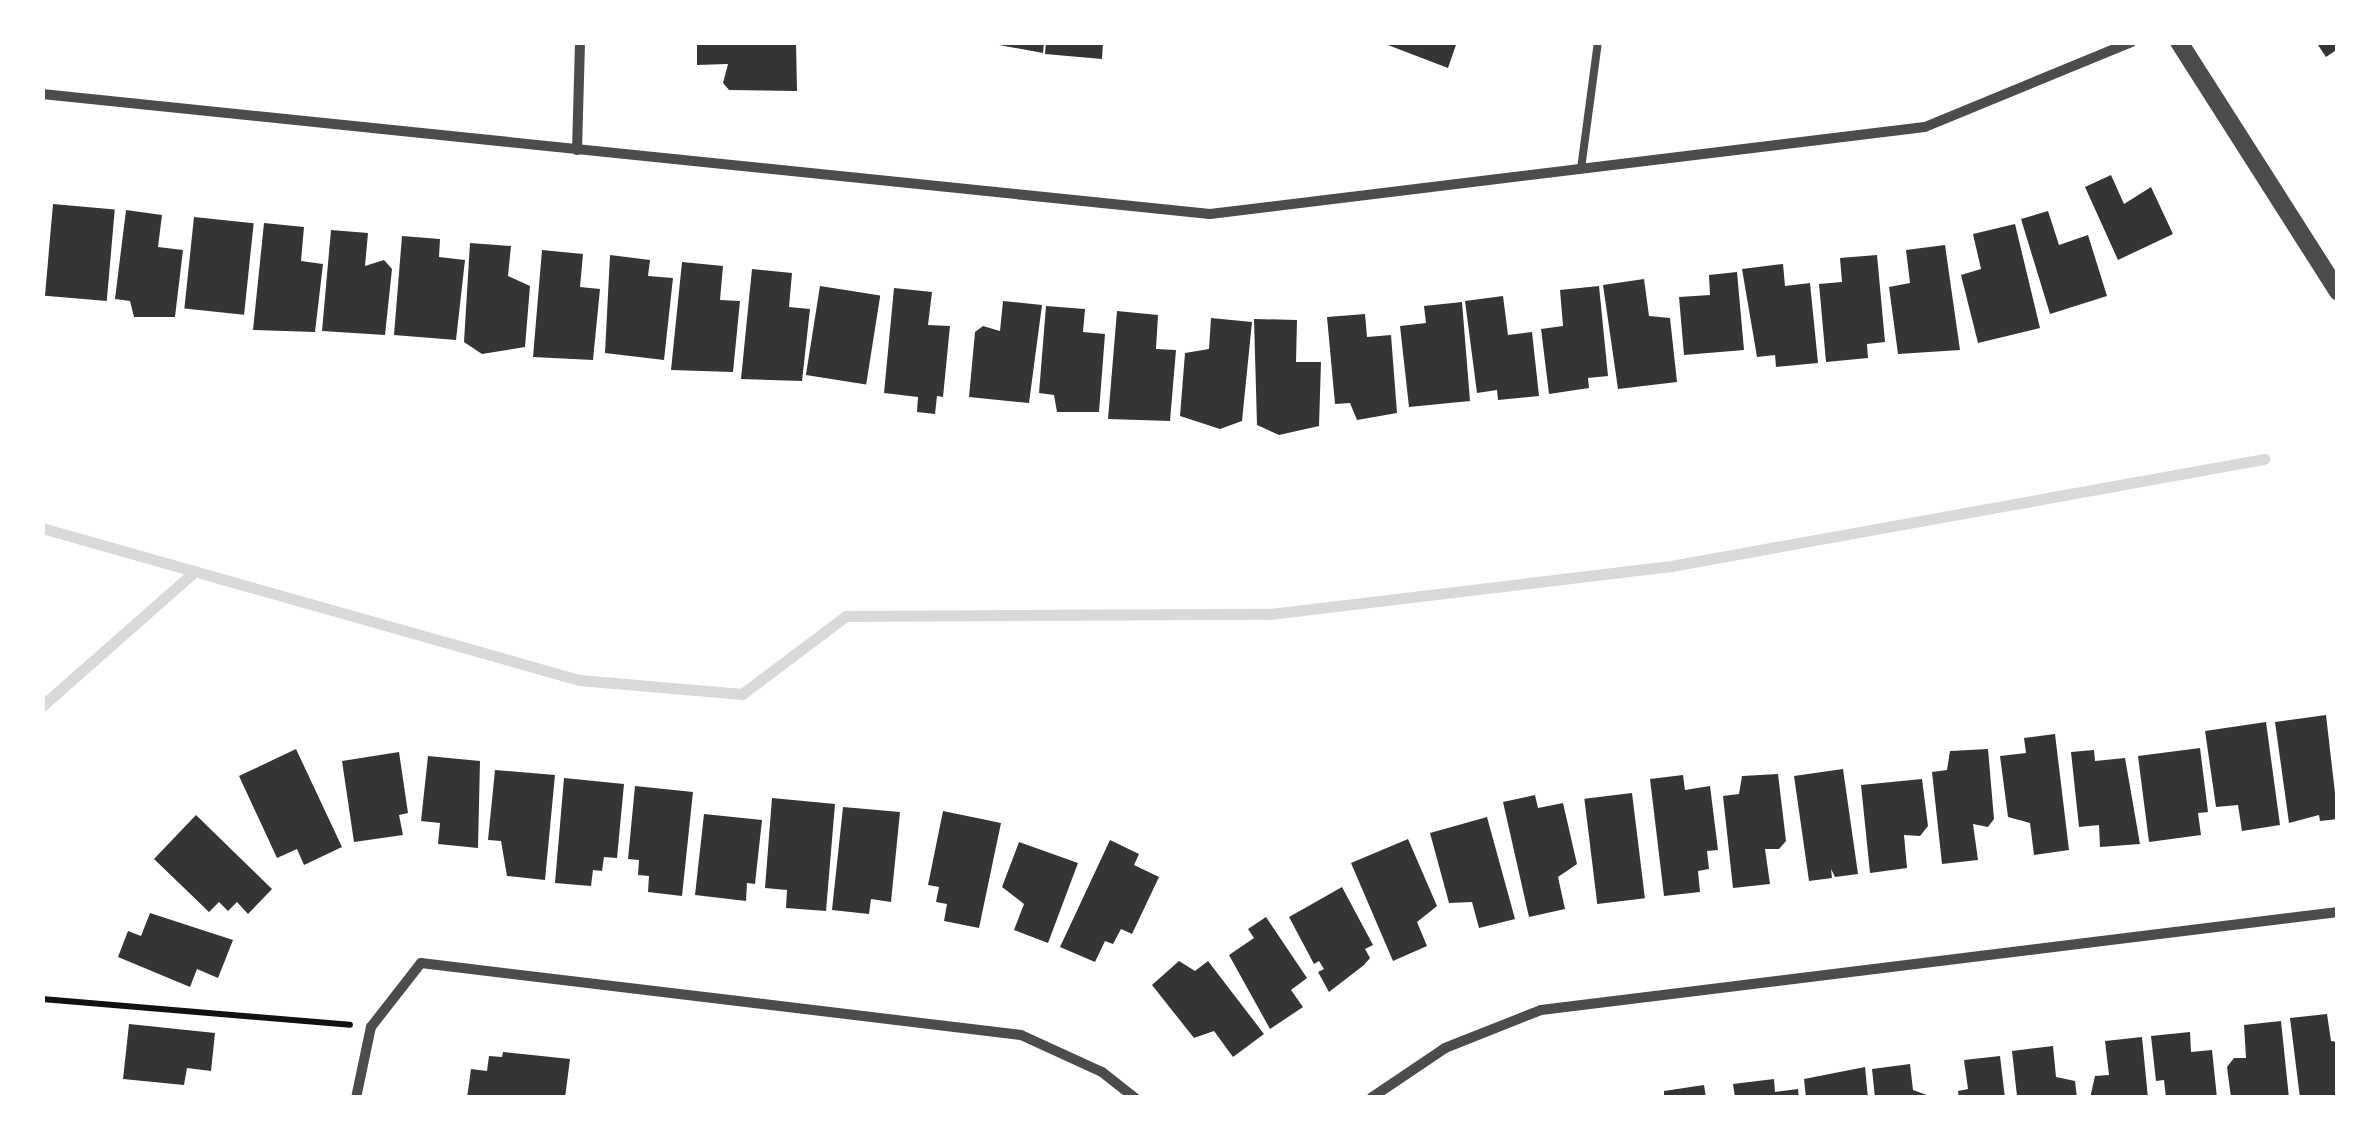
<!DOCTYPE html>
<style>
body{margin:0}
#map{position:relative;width:2380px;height:1140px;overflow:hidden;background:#fff;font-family:"Golos Text",sans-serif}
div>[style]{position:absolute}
.stream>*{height:11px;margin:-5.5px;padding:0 5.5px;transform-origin:5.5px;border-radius:5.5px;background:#d9d9d9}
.building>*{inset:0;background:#353535;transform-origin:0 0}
.path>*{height:6px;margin:-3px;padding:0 3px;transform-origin:3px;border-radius:3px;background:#111}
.service>*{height:8px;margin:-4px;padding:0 4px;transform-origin:4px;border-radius:4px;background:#4c4c4c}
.minor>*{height:10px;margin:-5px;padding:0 5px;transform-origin:5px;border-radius:5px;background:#4c4c4c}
.tertiary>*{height:18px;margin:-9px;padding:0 9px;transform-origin:9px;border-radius:9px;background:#4c4c4c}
span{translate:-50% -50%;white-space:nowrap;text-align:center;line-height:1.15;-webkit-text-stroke:8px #fff;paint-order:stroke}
.frame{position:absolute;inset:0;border:45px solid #fff;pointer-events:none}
</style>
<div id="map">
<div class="stream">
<div style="left:42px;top:528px;width:558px;rotate:15.8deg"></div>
<div style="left:579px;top:680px;width:164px;rotate:4.9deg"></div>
<div style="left:742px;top:694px;width:130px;rotate:-36.9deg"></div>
<div style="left:846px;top:616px;width:423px;rotate:-0.3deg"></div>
<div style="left:1269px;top:614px;width:405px;rotate:-6.8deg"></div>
<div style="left:1671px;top:566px;width:603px;rotate:-10.23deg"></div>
<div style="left:42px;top:706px;width:204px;rotate:-41.4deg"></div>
</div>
<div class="building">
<div style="clip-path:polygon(697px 42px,796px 42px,797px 91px,729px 90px,723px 83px,728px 64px,697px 65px)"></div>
<div style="clip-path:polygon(983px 42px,1044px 42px,1043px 53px)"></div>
<div style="clip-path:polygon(1046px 42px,1103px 42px,1102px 59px,1045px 54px)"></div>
<div style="clip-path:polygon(1380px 42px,1457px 42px,1448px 68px)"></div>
<div style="clip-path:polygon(2316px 42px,2338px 42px,2338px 49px,2326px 57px)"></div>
<div style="clip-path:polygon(2111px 175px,2124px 204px,2151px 187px,2173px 234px,2118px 260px,2085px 187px)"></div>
<div style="left:53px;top:204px;width:62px;height:92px;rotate:5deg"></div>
<div style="clip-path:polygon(126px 210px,162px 215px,158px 247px,183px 250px,175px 317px,134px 317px,130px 301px,115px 299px)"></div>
<div style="clip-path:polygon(2048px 211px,2059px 245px,2088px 235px,2107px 296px,2050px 314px,2021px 219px)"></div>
<div style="left:194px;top:217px;width:60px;height:92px;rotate:6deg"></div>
<div style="clip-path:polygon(264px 223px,304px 227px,301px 261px,323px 264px,315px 332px,253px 330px)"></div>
<div style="clip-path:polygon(2015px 224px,2040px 328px,1978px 343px,1961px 275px,1981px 269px,1973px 234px)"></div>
<div style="clip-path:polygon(331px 230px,368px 233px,365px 266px,384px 260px,392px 269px,385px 335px,322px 331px)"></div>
<div style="clip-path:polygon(402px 236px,440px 239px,439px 257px,465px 260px,456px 340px,394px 335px)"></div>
<div style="clip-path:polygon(470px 243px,511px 246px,508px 276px,530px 286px,525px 347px,482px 354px,464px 342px)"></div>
<div style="clip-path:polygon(1945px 245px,1960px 350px,1898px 354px,1889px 287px,1910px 283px,1906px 250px)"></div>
<div style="clip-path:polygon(542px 250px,583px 254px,580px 287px,600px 289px,593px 360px,533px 357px)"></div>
<div style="clip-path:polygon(610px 255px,650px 260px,648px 276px,673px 278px,664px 360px,605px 353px)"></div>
<div style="clip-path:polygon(1877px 255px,1885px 342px,1867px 344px,1868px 358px,1826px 362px,1819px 284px,1842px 282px,1840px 258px)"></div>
<div style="clip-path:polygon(682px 262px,723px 266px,720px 300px,740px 301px,733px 372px,671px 370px)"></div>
<div style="clip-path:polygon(1783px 264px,1785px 286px,1810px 283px,1818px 363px,1776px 367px,1775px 355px,1757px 357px,1742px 269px)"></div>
<div style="clip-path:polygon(752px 269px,792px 273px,789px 307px,810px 309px,802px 381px,741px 379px)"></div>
<div style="clip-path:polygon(1737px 272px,1744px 350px,1684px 355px,1679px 297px,1710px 295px,1709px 275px)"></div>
<div style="clip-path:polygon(1644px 279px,1649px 316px,1670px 318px,1677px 382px,1618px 389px,1603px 285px)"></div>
<div style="left:820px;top:286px;width:61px;height:90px;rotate:9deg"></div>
<div style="clip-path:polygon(1599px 286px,1608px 376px,1588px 378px,1589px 388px,1549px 394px,1541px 329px,1563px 326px,1560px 290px)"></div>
<div style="clip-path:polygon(894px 288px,932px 292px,928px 325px,950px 326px,943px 397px,937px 396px,935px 414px,917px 412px,918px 397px,884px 393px)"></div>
<div style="clip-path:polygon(1503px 296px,1508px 335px,1532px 332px,1539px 396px,1498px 400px,1497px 390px,1477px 393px,1465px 301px)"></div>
<div style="clip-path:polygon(1003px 301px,1042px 305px,1029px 403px,969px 397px,975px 332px,983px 326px,1000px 331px)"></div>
<div style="clip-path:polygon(1462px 302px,1470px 401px,1409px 407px,1400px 326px,1426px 323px,1424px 306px)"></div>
<div style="clip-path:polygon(1046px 306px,1085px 309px,1083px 332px,1105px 334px,1099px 412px,1057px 412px,1054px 395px,1039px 393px)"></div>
<div style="clip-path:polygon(1117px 311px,1158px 315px,1156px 349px,1176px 350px,1170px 421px,1108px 419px)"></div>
<div style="clip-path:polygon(1365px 314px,1367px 337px,1391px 335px,1397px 413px,1357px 420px,1350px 403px,1335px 404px,1327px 317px)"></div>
<div style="clip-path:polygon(1211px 318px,1252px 322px,1242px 421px,1220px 429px,1180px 416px,1185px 353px,1209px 349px)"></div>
<div style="clip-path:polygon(1254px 319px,1297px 320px,1296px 362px,1321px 362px,1319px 426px,1279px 435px,1257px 425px)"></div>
<div style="clip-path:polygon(2326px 715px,2338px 819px,2320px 821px,2319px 815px,2289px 823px,2275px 722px)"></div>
<div style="clip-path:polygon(2266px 722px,2280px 825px,2242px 831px,2238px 805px,2216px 807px,2205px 731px)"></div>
<div style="clip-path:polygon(2055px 734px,2069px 850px,2034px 855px,2030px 823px,2008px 817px,2000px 756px,2026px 753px,2024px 738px)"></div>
<div style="clip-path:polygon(2200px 748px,2208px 812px,2198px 813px,2201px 835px,2149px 842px,2138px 756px)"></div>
<div style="clip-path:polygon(296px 749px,342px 847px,304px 865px,297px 849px,277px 858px,239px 776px)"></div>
<div style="clip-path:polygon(1988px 749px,1994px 819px,1988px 827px,1973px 824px,1978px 860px,1942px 864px,1932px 772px,1947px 770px,1950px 751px)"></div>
<div style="clip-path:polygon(2094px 750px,2095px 761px,2125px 758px,2140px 844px,2100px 847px,2099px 825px,2079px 827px,2071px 752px)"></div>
<div style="clip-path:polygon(399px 752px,408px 813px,399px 815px,403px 835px,354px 842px,342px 761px)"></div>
<div style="clip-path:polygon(428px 756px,480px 761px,478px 848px,438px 844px,440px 823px,421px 821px)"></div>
<div style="clip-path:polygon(1843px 769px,1858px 874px,1835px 877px,1831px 869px,1832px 878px,1809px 881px,1794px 776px)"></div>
<div style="clip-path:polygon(495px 770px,555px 775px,545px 880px,507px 876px,501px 841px,488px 840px)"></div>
<div style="clip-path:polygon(1778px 774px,1786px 841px,1779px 849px,1765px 849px,1770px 884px,1733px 888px,1723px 796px,1739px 794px,1742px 776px)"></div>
<div style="clip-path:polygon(1683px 775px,1685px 790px,1710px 786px,1718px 850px,1707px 851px,1709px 869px,1698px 871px,1700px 892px,1664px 896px,1650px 779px)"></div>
<div style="clip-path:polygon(564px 778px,624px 784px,617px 858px,604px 857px,602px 871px,593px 870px,591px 886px,555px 883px)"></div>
<div style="clip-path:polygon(1922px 779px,1928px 826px,1920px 836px,1904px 835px,1907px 868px,1870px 873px,1861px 785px)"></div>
<div style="clip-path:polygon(635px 786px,693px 792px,682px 896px,648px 892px,649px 876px,638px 875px,639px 860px,628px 859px)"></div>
<div style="left:1632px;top:793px;width:106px;height:48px;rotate:83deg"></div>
<div style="clip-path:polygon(1535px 795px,1538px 808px,1563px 803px,1577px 864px,1558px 877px,1565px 909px,1529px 917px,1503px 802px)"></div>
<div style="clip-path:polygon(772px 798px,835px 804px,826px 911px,786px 908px,787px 890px,765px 888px)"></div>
<div style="clip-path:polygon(843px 807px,900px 812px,891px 902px,871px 899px,869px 914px,832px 910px)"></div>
<div style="clip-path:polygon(943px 811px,1001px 823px,979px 928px,944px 921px,947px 904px,936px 902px,939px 887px,928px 885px)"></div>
<div style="clip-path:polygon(704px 814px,762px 820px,755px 884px,747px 883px,746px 901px,695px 895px)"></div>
<div style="clip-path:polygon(196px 815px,272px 889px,248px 914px,237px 902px,228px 911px,219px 902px,209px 912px,154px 859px)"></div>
<div style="clip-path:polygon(1487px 817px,1515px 919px,1479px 928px,1472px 902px,1449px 903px,1430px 833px)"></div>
<div style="clip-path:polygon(1408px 839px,1437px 906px,1417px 922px,1427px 946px,1393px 961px,1351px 863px)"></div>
<div style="clip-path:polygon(1110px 840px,1139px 854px,1134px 865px,1159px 877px,1132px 934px,1121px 929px,1113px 944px,1105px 941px,1095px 962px,1060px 947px)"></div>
<div style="clip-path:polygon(1019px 842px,1078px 863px,1048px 943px,1014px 930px,1024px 904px,1002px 887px)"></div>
<div style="clip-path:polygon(1342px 887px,1373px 945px,1365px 949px,1370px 958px,1364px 965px,1329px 992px,1318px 972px,1324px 969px,1319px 961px,1314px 964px,1289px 917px)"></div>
<div style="clip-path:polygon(150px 913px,233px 940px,218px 978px,197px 969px,190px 987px,118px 957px,128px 931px,141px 936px)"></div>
<div style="clip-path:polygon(1266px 917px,1307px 978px,1291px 990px,1303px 1007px,1270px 1029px,1229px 955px,1254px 938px,1248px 929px)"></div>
<div style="clip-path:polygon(1179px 961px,1195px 971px,1208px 961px,1264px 1034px,1233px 1057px,1214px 1031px,1194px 1038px,1152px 985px)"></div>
<div style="clip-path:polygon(2327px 1014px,2331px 1041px,2338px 1042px,2338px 1098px,2300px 1098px,2290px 1018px)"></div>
<div style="clip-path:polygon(2281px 1021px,2289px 1098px,2231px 1098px,2227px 1067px,2234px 1058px,2246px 1058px,2244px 1025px)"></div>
<div style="clip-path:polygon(129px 1024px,215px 1033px,211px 1071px,187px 1068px,184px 1085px,123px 1079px)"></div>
<div style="clip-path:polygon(2190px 1032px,2191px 1052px,2212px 1050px,2217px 1098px,2166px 1098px,2164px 1080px,2156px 1081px,2151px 1036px)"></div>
<div style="clip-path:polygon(2142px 1037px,2148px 1098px,2090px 1098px,2095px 1076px,2109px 1075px,2105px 1041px)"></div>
<div style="clip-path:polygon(2053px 1046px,2056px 1077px,2075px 1081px,2077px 1098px,2017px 1096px,2012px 1051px)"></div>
<div style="clip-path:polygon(503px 1052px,570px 1059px,565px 1098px,467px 1098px,471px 1069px,487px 1071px,489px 1056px,502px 1057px)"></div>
<div style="clip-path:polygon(2000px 1056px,2005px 1098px,1959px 1098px,1958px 1091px,1968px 1089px,1964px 1060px)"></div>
<div style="clip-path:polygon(1910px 1064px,1913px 1090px,1935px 1098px,1875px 1098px,1872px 1069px)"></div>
<div style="clip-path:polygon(1865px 1067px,1868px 1098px,1806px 1098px,1804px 1079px)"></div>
<div style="clip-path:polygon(1774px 1079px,1775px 1092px,1798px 1089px,1799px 1098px,1735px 1098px,1733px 1084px)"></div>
<div style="clip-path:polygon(1704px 1085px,1706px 1098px,1664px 1098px,1664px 1091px)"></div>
</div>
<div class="path">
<div style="left:42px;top:999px;width:309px;rotate:4.8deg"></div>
</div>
<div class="service">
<div style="left:1581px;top:169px;width:128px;rotate:-82.4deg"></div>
</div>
<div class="minor">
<div style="left:42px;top:94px;width:1174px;rotate:5.87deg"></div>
<div style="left:1210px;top:214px;width:720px;rotate:-6.94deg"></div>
<div style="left:1925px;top:127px;width:223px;rotate:-22.4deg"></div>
<div style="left:577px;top:150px;width:108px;rotate:-88.4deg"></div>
<div style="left:356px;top:1098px;width:73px;rotate:-78.1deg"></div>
<div style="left:371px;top:1027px;width:81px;rotate:-52deg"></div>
<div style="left:421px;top:963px;width:604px;rotate:6.84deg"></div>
<div style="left:1021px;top:1035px;width:89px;rotate:24.6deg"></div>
<div style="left:1102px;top:1072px;width:42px;rotate:38.2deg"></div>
<div style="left:1371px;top:1098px;width:89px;rotate:-34deg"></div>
<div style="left:1445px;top:1048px;width:103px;rotate:-21.6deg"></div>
<div style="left:1541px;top:1010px;width:803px;rotate:-7.01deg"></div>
</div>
<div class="tertiary">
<div style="left:2179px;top:42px;width:296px;rotate:57.5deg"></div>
</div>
<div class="frame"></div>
</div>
